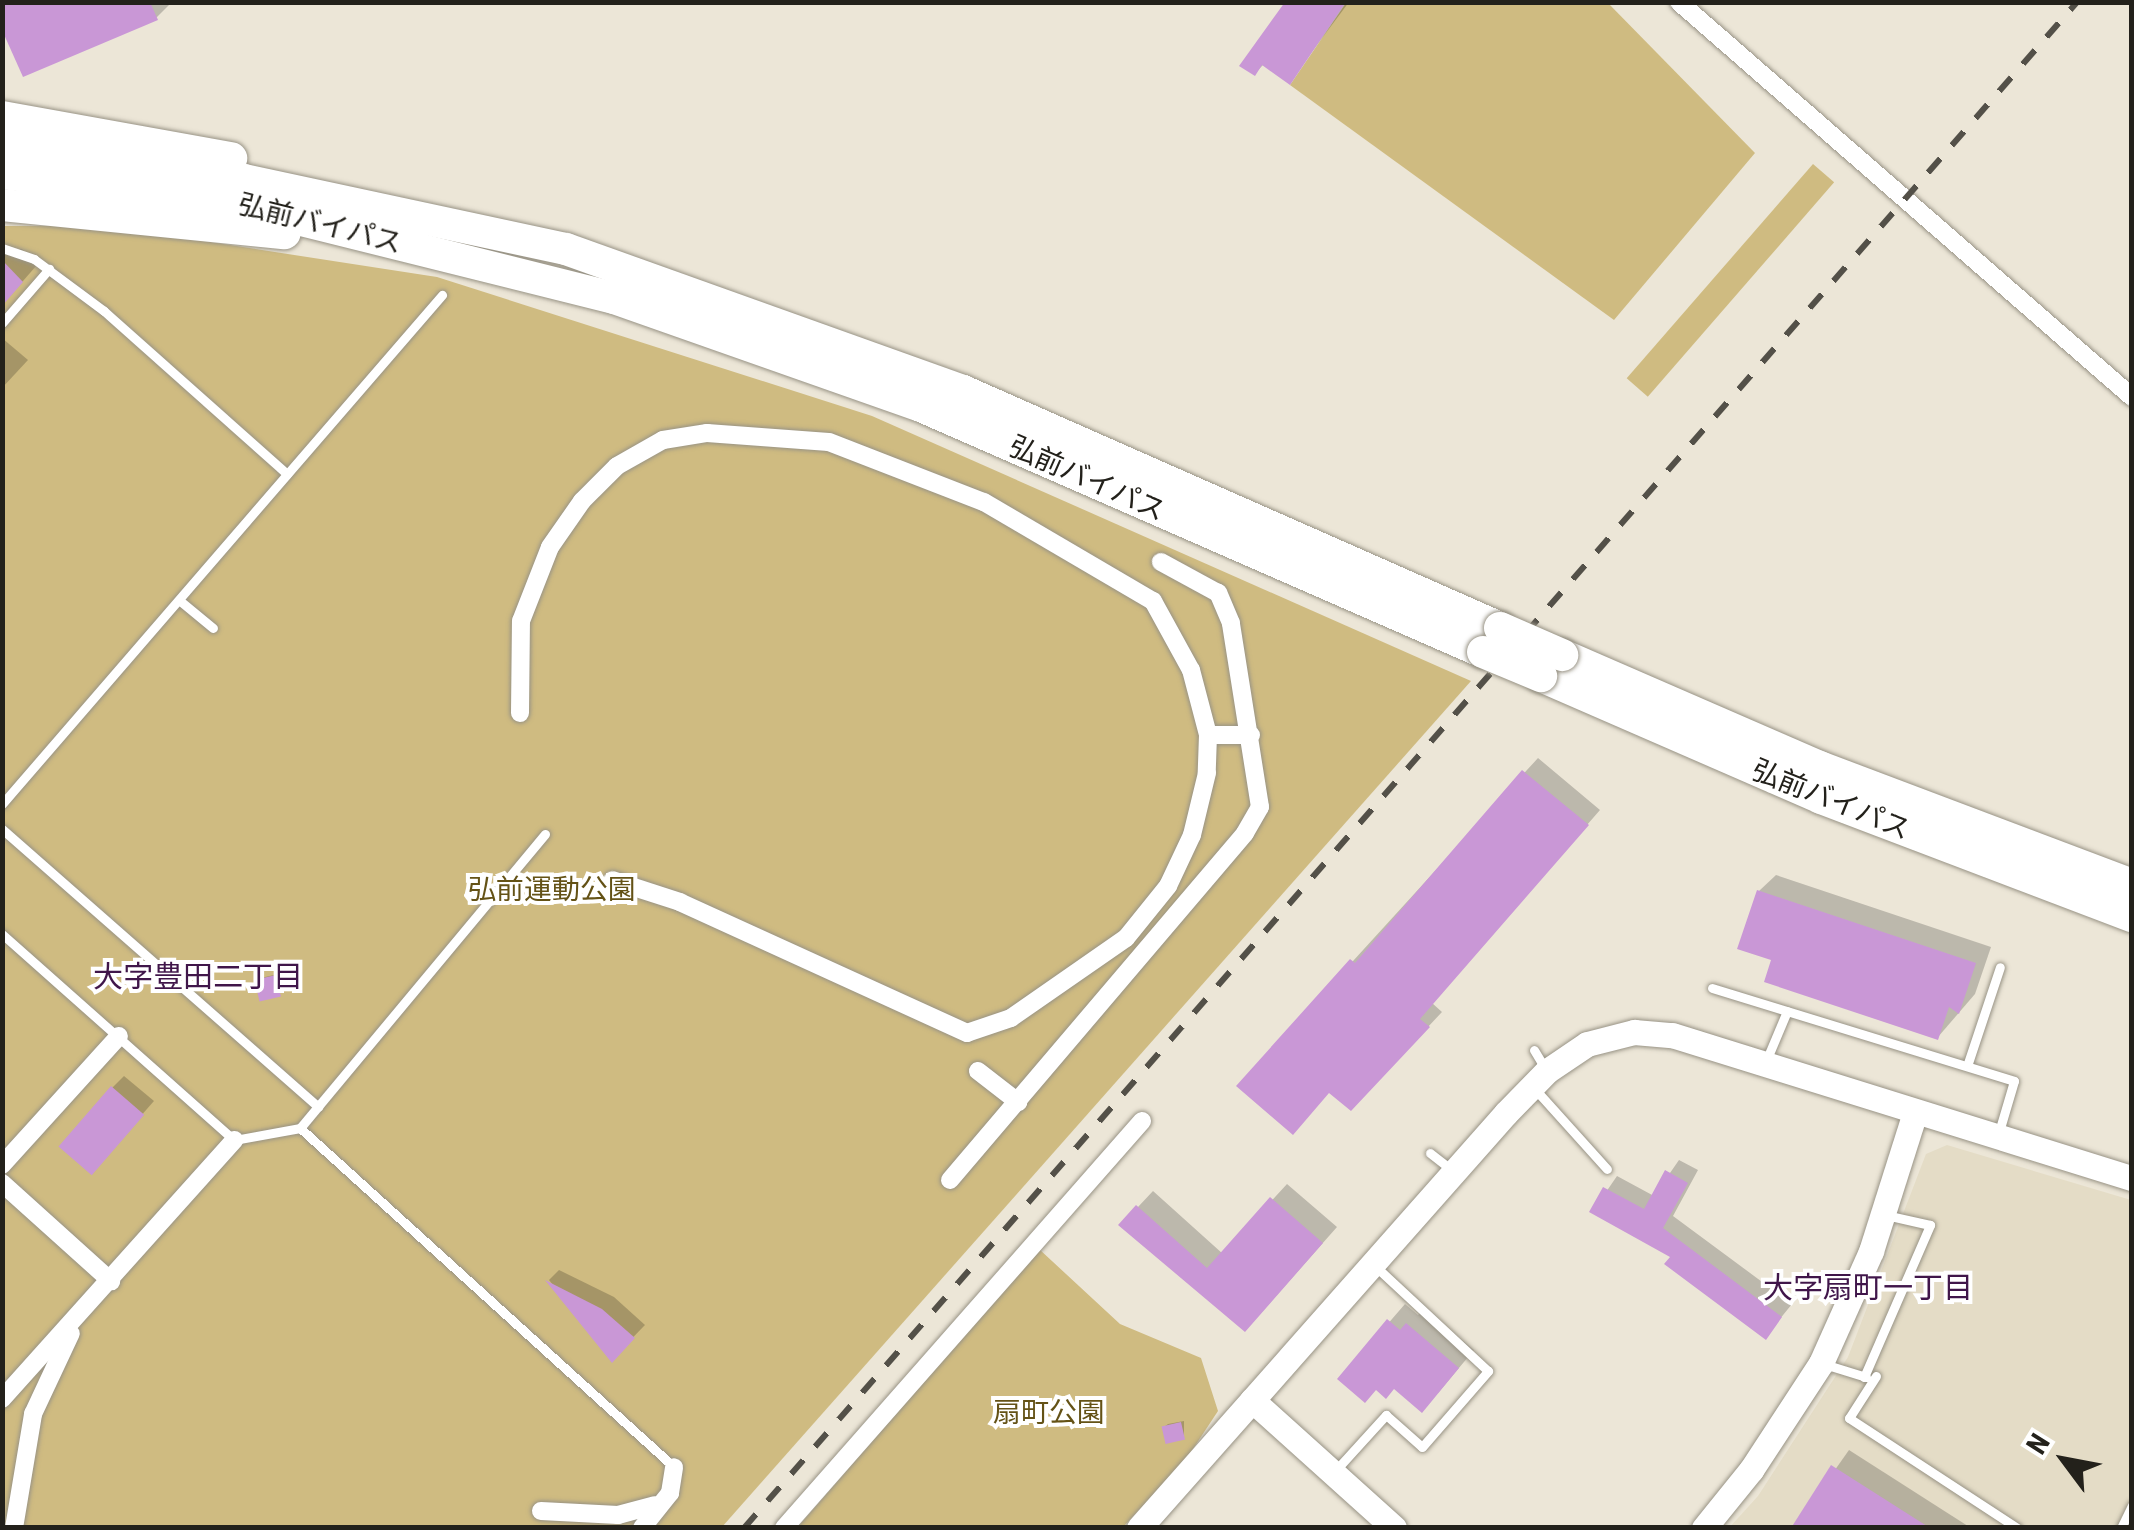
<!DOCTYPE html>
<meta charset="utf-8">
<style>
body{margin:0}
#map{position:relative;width:2134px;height:1530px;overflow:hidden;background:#ece6d7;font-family:"Roboto Condensed","Noto Sans JP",sans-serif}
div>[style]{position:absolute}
.built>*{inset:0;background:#e4dcc6}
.green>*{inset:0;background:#cfbb81;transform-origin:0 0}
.shadow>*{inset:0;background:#0003}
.building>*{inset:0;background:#c997d6;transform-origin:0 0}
.roads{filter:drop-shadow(0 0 2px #989385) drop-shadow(0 0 2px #989385)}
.lane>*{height:9px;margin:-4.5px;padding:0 4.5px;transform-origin:4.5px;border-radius:4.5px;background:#fff}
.street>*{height:18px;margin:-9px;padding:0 9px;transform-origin:9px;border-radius:9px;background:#fff}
.secondary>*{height:25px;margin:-12.5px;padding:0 12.5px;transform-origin:12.5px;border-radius:12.5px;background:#fff}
.highway>*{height:32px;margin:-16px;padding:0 16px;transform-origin:16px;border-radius:16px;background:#fff}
.rail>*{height:6px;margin-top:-3px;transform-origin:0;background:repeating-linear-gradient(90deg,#535048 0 18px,transparent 0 36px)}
.bridges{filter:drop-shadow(0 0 2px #989385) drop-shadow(0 0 2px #989385)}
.highway-bridge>*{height:32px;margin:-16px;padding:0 16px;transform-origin:16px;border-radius:16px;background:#fff}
span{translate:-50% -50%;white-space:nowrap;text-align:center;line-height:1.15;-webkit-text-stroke:8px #fff;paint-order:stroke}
.street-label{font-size:28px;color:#23211b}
.park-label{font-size:28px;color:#645216}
.neighbourhood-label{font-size:30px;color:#40164a}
.frame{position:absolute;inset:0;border:5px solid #23211b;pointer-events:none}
.north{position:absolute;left:2014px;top:1410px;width:100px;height:100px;-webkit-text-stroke:8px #fff;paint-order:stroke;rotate:302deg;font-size:28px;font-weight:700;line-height:40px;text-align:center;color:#23211b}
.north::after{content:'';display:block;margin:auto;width:35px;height:45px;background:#23211b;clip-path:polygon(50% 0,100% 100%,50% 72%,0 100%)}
</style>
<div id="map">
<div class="built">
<div style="clip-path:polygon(1947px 1145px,2131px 1200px,2131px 1527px,1729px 1528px,1758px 1496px,1848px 1357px,1926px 1154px)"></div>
</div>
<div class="green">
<div style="clip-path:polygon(1346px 3px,1608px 3px,1755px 153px,1614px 320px,1290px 85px)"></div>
<div style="left:1813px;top:164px;width:28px;height:284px;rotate:41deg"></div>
<div style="clip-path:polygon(3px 226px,106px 226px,437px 277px,872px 416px,1471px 681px,722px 1527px,3px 1527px)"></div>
<div style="clip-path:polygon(1039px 1249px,1120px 1324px,1201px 1358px,1218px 1411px,1185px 1461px,1123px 1527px,797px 1528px)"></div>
</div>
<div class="shadow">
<div style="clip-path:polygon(2px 2px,172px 2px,156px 18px)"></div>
<div style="clip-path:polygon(1288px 2px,1349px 2px,1290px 81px,1264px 64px,1255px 73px)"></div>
<div style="clip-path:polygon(22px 249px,37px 265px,2px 305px,2px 250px)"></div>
<div style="clip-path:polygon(2px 338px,28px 360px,2px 388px)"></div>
<div style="clip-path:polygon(1538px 758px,1600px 810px,1432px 1003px,1442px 1012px,1365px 1094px,1240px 1085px)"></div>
<div style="clip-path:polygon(1776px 875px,1991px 947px,1975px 994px,1938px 1037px,1759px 891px)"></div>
<div style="clip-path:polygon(278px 974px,279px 994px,258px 981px,261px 978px)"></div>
<div style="clip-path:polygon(124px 1076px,154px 1101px,102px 1160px,112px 1088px)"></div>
<div style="clip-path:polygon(1679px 1160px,1698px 1170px,1673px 1216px,1792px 1304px,1766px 1336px,1674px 1256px,1593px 1211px,1617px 1176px,1654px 1196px)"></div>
<div style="clip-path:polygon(1287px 1184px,1337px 1227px,1260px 1314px,1122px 1224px,1153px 1191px,1223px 1254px)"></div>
<div style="clip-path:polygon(559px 1270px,614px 1297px,645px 1325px,612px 1359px,549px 1280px)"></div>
<div style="clip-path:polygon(1405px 1304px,1418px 1315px,1424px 1309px,1474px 1350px,1438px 1393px,1340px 1379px)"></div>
<div style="clip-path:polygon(1184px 1421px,1184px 1438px,1164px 1427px,1168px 1424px)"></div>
<div style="clip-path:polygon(1849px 1450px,1971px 1528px,1794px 1528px)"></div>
</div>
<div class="building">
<div style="clip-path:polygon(2px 2px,150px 2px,158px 20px,23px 77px,2px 30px)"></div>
<div style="clip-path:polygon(1285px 2px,1346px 2px,1290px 85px,1262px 65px,1255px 76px,1239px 66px)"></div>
<div style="clip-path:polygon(2px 260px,23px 282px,2px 306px)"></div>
<div style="clip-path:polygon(1522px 770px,1589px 825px,1420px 1019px,1430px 1027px,1351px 1111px,1329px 1093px,1293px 1135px,1236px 1086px,1350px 959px,1355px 963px)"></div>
<div style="clip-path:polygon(1757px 890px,1976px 963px,1959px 1014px,1949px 1007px,1938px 1040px,1764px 982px,1771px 960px,1737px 949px)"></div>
<div style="left:276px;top:975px;width:22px;height:22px;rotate:77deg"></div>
<div style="left:111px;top:1086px;width:44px;height:80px;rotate:41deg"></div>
<div style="clip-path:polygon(1665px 1170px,1688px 1183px,1663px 1228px,1782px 1317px,1766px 1340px,1664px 1264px,1670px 1257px,1589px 1212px,1603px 1187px,1644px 1209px)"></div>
<div style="clip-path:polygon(1270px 1197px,1323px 1243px,1245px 1332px,1118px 1225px,1136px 1205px,1207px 1268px)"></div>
<div style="clip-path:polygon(545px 1280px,602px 1309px,635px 1338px,612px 1363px)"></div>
<div style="clip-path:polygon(1387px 1319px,1400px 1330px,1406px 1323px,1459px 1368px,1422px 1413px,1394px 1389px,1386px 1399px,1376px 1390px,1365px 1403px,1337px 1379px)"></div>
<div style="left:1181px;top:1422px;width:18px;height:20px;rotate:77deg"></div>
<div style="clip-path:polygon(1831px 1465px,1930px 1528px,1791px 1528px)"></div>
</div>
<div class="roads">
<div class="lane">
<div style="left:2px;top:248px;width:34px;rotate:19deg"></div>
<div style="left:34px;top:259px;width:87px;rotate:36.6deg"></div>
<div style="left:104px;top:311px;width:245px;rotate:41.7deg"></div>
<div style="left:2px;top:323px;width:72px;rotate:-49deg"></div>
<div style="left:179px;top:600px;width:44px;rotate:39.5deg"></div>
<div style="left:2px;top:804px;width:673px;rotate:-49.16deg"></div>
<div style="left:2px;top:829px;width:421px;rotate:41.3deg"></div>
<div style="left:545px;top:834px;width:383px;rotate:129.8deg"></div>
<div style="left:300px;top:1128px;width:505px;rotate:42.19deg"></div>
<div style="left:2px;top:934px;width:310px;rotate:41.6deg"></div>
<div style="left:234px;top:1140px;width:67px;rotate:-10.3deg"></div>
<div style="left:1712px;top:988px;width:316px;rotate:17.1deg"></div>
<div style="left:2014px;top:1081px;width:56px;rotate:106.5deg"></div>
<div style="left:1534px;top:1050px;width:21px;rotate:59deg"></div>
<div style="left:1766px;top:1061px;width:54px;rotate:-67.2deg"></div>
<div style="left:1967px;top:1066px;width:104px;rotate:-71.6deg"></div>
<div style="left:1534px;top:1088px;width:109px;rotate:48deg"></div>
<div style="left:1430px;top:1153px;width:28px;rotate:38deg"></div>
<div style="left:1824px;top:1364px;width:44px;rotate:17.2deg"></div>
<div style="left:1876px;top:1376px;width:50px;rotate:122.7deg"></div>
<div style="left:1849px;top:1418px;width:201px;rotate:33.2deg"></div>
<div style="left:1864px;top:1377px;width:166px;rotate:-66.5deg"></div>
<div style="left:1930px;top:1225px;width:45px;rotate:-167.2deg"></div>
<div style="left:1335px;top:1471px;width:76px;rotate:-47.7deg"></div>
<div style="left:1386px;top:1415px;width:48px;rotate:41.6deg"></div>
<div style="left:1422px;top:1447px;width:101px;rotate:-49deg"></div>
<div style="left:1488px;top:1371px;width:154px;rotate:-137.1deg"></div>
<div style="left:2121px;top:1528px;width:25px;rotate:-64deg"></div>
</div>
<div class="street">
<div style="left:1679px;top:2px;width:601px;rotate:41.09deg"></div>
<div style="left:520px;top:713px;width:92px;rotate:-89.4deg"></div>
<div style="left:521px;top:621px;width:79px;rotate:-68.6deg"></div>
<div style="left:550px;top:547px;width:56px;rotate:-55.2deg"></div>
<div style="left:582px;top:501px;width:49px;rotate:-45deg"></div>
<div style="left:617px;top:466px;width:53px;rotate:-29.5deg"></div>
<div style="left:663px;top:440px;width:45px;rotate:-9deg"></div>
<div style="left:707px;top:433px;width:122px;rotate:4.2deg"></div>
<div style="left:829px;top:442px;width:166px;rotate:21.2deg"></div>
<div style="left:984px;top:502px;width:196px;rotate:30.4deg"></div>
<div style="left:1153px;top:601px;width:79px;rotate:61.2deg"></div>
<div style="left:1191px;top:670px;width:67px;rotate:75.3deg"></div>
<div style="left:1208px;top:735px;width:38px;rotate:92deg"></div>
<div style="left:1207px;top:773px;width:64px;rotate:103.6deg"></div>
<div style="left:1192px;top:835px;width:56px;rotate:115.2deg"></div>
<div style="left:1168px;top:886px;width:67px;rotate:128.9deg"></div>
<div style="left:1126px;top:938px;width:140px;rotate:145.2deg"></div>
<div style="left:1011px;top:1018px;width:46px;rotate:161.2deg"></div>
<div style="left:967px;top:1033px;width:315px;rotate:-155.5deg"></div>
<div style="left:680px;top:902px;width:71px;rotate:-162.1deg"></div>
<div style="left:1208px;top:735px;width:43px"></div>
<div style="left:978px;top:1071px;width:51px;rotate:37.8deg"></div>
<div style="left:2px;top:1165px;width:174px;rotate:-47.8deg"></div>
<div style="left:950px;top:1180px;width:455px;rotate:-49.6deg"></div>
<div style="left:1245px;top:833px;width:30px;rotate:-60deg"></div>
<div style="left:1260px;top:807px;width:186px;rotate:-99deg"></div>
<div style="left:1231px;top:623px;width:33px;rotate:-113deg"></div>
<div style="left:1218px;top:593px;width:65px;rotate:-151.5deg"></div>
<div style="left:2px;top:1183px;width:147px;rotate:42deg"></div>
<div style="left:2px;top:1399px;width:348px;rotate:-48.1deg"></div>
<div style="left:541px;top:1511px;width:77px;rotate:3deg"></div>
<div style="left:618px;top:1515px;width:38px;rotate:-15deg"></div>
<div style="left:14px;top:1528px;width:116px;rotate:-80.5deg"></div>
<div style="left:33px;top:1414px;width:89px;rotate:-64.9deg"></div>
<div style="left:642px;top:1528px;width:45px;rotate:-51.3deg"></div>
<div style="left:670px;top:1493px;width:26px;rotate:-81deg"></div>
<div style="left:784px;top:1528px;width:542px;rotate:-48.66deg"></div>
</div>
<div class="secondary">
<div style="left:1252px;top:1400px;width:191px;rotate:42deg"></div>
<div style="left:1139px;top:1528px;width:554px;rotate:-48.51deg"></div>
<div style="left:1506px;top:1113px;width:59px;rotate:-45.7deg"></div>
<div style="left:1547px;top:1071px;width:48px;rotate:-34deg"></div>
<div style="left:1587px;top:1044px;width:49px;rotate:-14.3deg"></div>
<div style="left:1634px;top:1032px;width:38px;rotate:5deg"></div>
<div style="left:1672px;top:1035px;width:482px;rotate:17.3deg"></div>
<div style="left:1704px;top:1528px;width:75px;rotate:-51deg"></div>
<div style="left:1751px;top:1470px;width:128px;rotate:-56.8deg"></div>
<div style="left:1821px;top:1363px;width:123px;rotate:-65.9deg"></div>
<div style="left:1871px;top:1251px;width:146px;rotate:-72.4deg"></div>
</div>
<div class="highway">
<div style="left:2px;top:117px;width:233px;rotate:10.2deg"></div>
<div style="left:2px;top:146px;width:244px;rotate:8deg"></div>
<div style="left:244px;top:180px;width:329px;rotate:12.1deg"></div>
<div style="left:566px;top:249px;width:422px;rotate:19.7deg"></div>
<div style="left:963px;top:391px;width:587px;rotate:23.81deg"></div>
<div style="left:2px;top:173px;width:217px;rotate:6.9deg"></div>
<div style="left:217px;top:199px;width:409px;rotate:14deg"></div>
<div style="left:614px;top:298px;width:325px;rotate:19.4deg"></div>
<div style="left:921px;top:406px;width:613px;rotate:23.64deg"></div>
<div style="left:2px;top:205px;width:284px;rotate:5.7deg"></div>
<div style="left:1562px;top:655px;width:281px;rotate:23.5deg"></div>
<div style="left:1820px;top:767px;width:334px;rotate:20.7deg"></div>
<div style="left:1541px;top:676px;width:305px;rotate:23.5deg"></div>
<div style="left:1821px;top:798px;width:333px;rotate:20.8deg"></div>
</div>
</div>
<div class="rail">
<div style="left:744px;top:1528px;width:2026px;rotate:-48.86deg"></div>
</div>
<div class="bridges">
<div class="highway-bridge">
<div style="left:1500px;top:628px;width:68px;rotate:23.5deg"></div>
<div style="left:1483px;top:652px;width:63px;rotate:22.5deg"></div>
</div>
</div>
<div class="street-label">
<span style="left:320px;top:224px;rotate:14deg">弘前バイパス</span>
<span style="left:1087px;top:479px;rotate:24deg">弘前バイパス</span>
<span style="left:1831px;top:800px;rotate:22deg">弘前バイパス</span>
</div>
<div class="park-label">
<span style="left:552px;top:890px">弘前運動公園</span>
<span style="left:1049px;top:1413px">扇町公園</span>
</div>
<div class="neighbourhood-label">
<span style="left:198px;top:977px">大字豊田二丁目</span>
<span style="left:1868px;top:1288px">大字扇町一丁目</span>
</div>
<div class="frame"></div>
<div class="north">N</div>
</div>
